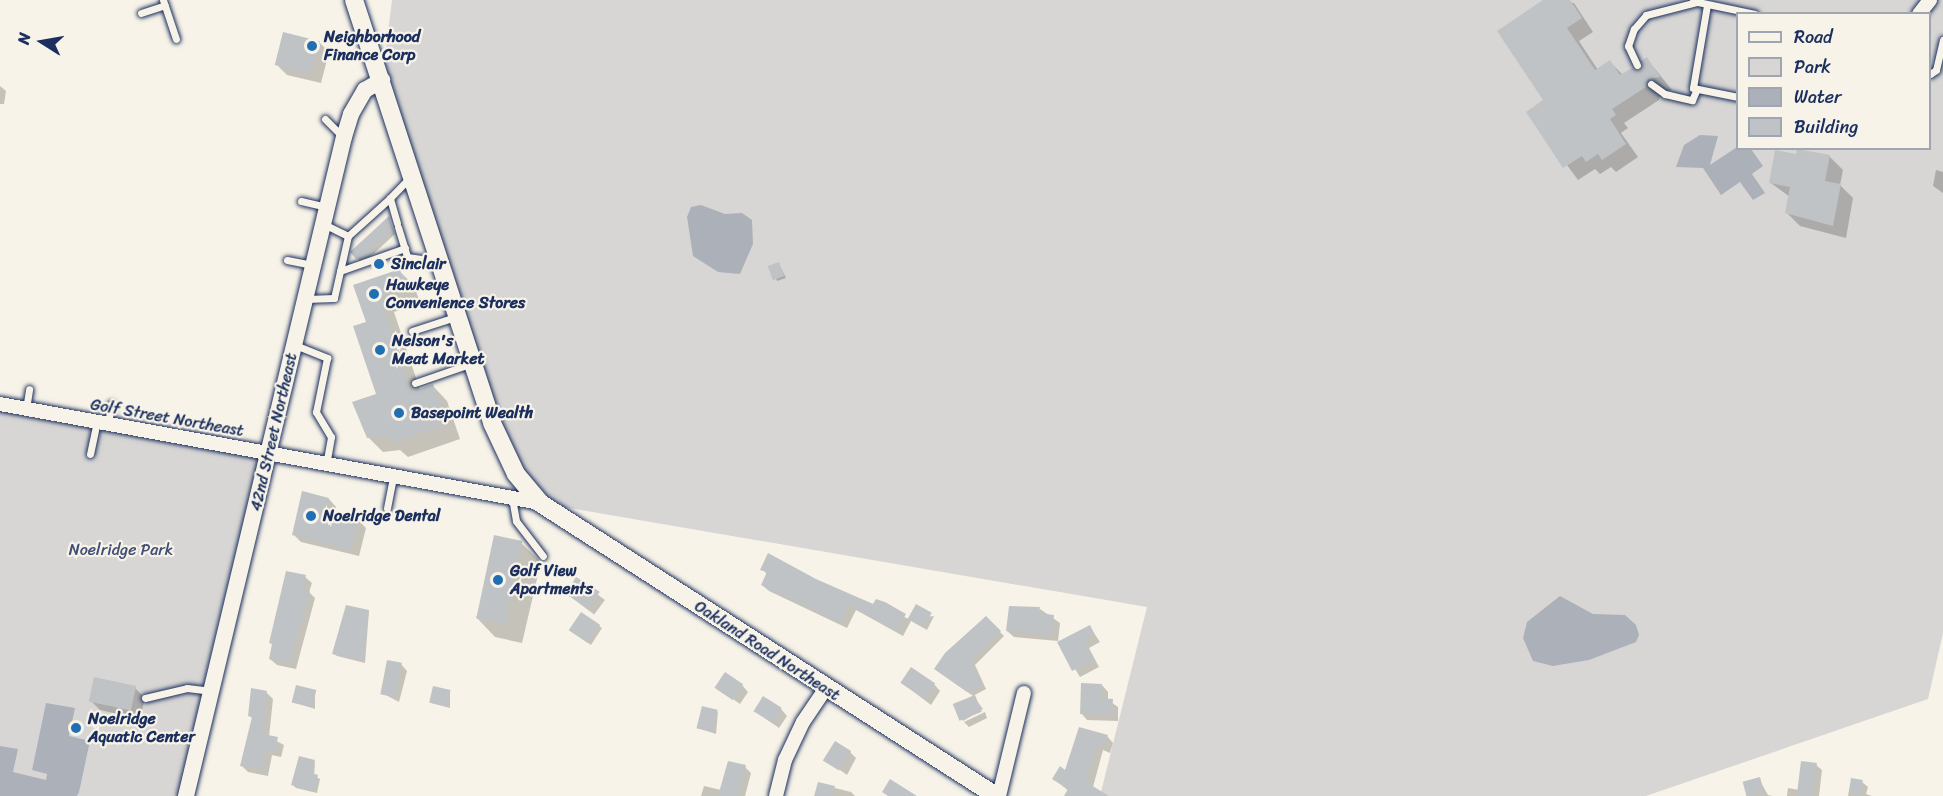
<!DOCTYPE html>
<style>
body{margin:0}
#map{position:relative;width:1943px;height:796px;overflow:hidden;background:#f7f3e8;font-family:Sriracha,sans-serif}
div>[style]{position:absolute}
.green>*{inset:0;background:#d7d6d4}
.water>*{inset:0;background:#acb0b9}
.shadow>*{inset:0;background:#0003;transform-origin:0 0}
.building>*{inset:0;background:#c0c3c5;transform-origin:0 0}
.roads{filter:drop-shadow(0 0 2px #1b2f5e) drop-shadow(0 0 2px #1b2f5e)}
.service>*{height:7px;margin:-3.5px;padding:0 3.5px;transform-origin:3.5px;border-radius:3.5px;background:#f7f3e8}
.minor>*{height:14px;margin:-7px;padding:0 7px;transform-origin:7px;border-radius:7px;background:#f7f3e8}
.tertiary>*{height:16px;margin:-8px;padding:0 8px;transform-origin:8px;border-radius:8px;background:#f7f3e8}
.secondary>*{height:18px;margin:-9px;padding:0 9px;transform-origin:9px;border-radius:9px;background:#f7f3e8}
.dots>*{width:16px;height:16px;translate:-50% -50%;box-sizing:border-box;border:3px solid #f7f3e8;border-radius:50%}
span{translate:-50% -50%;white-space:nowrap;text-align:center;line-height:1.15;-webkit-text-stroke:4.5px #f7f3e8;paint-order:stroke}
.poi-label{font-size:16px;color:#1b2f5e;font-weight:700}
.left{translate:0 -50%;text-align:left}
.street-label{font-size:16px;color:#1b2f5e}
.park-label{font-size:16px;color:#415076}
.legend{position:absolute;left:1736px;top:12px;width:195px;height:138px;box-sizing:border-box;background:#f7f3e8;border:2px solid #9fa5b1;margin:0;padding:8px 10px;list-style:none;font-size:18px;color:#1b2f5e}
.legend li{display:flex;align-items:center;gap:12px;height:30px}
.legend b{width:30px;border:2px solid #9fa5b1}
.north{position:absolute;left:12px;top:12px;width:60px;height:60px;-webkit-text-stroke:4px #f7f3e8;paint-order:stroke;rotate:281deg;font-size:16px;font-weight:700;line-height:24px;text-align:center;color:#1b2f5e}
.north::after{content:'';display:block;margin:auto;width:21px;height:27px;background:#1b2f5e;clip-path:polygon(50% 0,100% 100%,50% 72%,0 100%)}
</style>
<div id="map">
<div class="green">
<div style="clip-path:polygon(evenodd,392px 0,1943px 0,1943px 633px,1928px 699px,1646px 796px,1100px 796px,1147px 607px,540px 503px,516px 474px,382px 80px,392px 0,1738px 14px,1930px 14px,1930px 148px,1738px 148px,1738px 14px)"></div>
<div style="clip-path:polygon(0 404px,270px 454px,186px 796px,0 796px)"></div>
</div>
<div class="water">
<div style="clip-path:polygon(1700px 135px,1718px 136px,1710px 165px,1737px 147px,1751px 149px,1763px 166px,1752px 174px,1765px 193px,1753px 200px,1740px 182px,1721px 195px,1703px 168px,1676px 167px,1684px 145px)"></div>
<div style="clip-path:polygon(701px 205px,725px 214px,742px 213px,752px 220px,753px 244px,740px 274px,718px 272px,693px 256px,687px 217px,691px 207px)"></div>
<div style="clip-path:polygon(1560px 596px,1593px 614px,1625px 615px,1636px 625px,1639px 635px,1636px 642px,1589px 660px,1553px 666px,1533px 661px,1523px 638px,1527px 622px)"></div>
<div style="clip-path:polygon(46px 703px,75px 708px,69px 736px,90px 741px,79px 792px,77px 796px,0 796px,0 746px,18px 749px,13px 772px,46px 780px,47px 774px,32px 770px)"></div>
</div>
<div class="shadow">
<div style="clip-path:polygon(1546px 0,1574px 3px,1593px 32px,1579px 41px,1598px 70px,1610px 62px,1623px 75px,1641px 72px,1647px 59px,1672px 90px,1661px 92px,1659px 100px,1624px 123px,1628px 128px,1621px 133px,1638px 157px,1616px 172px,1611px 167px,1600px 174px,1595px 169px,1578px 180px,1528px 112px,1545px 101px)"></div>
<div style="clip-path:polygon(319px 42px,329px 52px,321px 83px,287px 75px,277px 65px)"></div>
<div style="clip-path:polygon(0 86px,6px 91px,4px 104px,0 104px)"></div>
<div style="clip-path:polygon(1797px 156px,1829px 156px,1843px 170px,1840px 185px,1853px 198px,1846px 238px,1800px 226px,1787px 213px,1790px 197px,1771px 183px)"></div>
<div style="clip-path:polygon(1936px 170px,1943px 172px,1943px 193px,1933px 186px)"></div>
<div style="clip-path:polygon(389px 218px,395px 234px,369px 258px,360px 261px,352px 252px)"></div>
<div style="clip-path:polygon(779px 264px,786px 278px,777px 281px,770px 267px)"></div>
<div style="clip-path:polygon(399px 271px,414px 285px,420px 303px,394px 312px,420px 390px,433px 386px,447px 401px,460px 439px,408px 457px,400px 450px,383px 452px,368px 437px,378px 395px,368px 323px,355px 286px)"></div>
<div style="clip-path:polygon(329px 499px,336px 507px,334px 515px,358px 520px,366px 528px,359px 556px,301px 542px,294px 535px)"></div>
<div style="clip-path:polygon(521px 543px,541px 562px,522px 643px,495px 637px,476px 617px)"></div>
<div style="clip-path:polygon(762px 569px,815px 580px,909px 619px,934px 616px,927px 630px,911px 621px,903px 636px,856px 610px,847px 628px,769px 591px,762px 585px,767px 574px)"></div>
<div style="clip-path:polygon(305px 577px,312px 583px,309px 592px,315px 598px,296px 669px,277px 665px,270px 659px)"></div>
<div style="left:577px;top:579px;width:35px;height:18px;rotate:37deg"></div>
<div style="clip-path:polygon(1040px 609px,1060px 623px,1058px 641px,1014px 637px,1007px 631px)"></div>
<div style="clip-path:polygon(369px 611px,365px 663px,337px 656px,334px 654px)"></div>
<div style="clip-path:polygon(986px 618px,1004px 636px,975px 665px,986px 689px,973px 696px,941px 673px)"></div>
<div style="clip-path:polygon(599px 626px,602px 628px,591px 645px,574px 633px)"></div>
<div style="clip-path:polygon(1090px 627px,1100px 642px,1089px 648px,1099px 667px,1080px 677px,1059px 643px)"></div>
<div style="clip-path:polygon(401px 664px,407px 671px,399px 702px,382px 693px)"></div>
<div style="clip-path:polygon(902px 683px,934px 684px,940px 691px,931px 705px)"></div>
<div style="clip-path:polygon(742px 685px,748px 692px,740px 704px,717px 688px)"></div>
<div style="clip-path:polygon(1102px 685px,1108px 692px,1108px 700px,1118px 707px,1118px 721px,1087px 720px,1081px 713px)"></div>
<div style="clip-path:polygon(135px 688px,145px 698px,140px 719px,100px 710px,90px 700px)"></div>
<div style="clip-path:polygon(315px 691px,315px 709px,293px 702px)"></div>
<div style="clip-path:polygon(450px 691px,450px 708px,431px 703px)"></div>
<div style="clip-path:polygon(267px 693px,273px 699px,269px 737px,284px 745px,281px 757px,272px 755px,268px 776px,248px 772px,242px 766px,253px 719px,249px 715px)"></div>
<div style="clip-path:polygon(974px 697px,983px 709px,963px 721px,955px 706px)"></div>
<div style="clip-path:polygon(781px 709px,787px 716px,779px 728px,755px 711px)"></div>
<div style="clip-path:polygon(718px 711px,716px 734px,698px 728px)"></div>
<div style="clip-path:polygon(985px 712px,987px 718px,969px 727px,964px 722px)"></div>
<div style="clip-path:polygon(1080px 729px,1107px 736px,1113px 743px,1110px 753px,1103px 750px,1093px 787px,1104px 796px,1075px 796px,1054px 779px,1066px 772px)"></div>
<div style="clip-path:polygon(850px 752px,856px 758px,847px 775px,826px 760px)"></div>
<div style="clip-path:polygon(315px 762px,314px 776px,320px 779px,317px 793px,296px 788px,293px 785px)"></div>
<div style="clip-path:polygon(1816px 765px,1822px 770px,1819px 796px,1787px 796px,1788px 788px,1799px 790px)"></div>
<div style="clip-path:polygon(745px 767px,751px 773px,745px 796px,701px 796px,704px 786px,721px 790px)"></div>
<div style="clip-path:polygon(1759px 779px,1768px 795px,1773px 796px,1748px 796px,1745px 783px)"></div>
<div style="clip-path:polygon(1852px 779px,1862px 782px,1868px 787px,1866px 794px,1872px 796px,1848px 796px)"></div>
<div style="clip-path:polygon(819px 784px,851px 792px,855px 796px,816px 796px)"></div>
</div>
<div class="building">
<div style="clip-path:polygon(1543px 0,1570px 0,1582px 18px,1567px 28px,1595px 70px,1610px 60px,1620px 75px,1632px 68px,1640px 70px,1641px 61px,1647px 57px,1660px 77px,1648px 79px,1646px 87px,1612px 109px,1616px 115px,1610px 119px,1626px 144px,1602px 160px,1598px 154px,1586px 162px,1582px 156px,1563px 168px,1526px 112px,1543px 100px,1497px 31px)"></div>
<div style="left:283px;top:32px;width:38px;height:34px;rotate:14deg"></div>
<div style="clip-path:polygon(1797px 149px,1830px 155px,1825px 181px,1841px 184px,1833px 226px,1785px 213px,1790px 187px,1769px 183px,1775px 150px,1796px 154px)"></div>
<div style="clip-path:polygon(389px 216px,393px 231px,366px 256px,356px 259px,350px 252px)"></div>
<div style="left:779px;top:262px;width:15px;height:12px;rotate:70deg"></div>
<div style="clip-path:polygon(400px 269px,406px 289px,380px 298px,412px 392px,433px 384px,447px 424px,392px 443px,389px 435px,367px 438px,352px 402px,376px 394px,353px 326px,366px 322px,353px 285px)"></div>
<div style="clip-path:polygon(302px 491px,329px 498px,326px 511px,359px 519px,351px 550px,292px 535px)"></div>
<div style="left:494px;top:535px;width:29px;height:85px;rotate:12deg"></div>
<div style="clip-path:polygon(768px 553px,816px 579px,873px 604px,876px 599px,885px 602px,906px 614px,896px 631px,849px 605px,841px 623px,761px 585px,767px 572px,760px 570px)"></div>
<div style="clip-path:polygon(286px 571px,306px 575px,303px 589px,310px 591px,289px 664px,269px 659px,272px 644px,269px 643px)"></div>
<div style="left:576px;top:577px;width:28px;height:20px;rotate:32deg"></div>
<div style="left:916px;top:604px;width:18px;height:17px;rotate:29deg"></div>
<div style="clip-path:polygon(346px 605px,369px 610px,363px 661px,332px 654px)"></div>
<div style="clip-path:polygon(1009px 606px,1040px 607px,1039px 613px,1054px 615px,1052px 636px,1006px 631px)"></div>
<div style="left:581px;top:612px;width:23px;height:22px;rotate:34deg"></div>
<div style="clip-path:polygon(986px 616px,1001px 631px,971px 660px,983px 685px,967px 692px,934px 669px,945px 653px)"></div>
<div style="clip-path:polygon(1090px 625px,1095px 635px,1084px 641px,1094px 660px,1072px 671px,1057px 642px)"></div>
<div style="left:387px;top:660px;width:15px;height:35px;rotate:11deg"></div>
<div style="left:911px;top:667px;width:29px;height:19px;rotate:34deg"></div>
<div style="left:725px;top:672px;width:22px;height:19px;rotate:34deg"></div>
<div style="left:94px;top:677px;width:43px;height:25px;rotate:12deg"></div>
<div style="clip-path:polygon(1081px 683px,1102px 684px,1101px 698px,1113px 699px,1112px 715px,1080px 714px)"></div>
<div style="left:296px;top:685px;width:21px;height:18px;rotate:14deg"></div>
<div style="left:433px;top:686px;width:18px;height:17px;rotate:13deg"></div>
<div style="clip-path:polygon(251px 688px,267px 691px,263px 734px,278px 737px,275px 751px,266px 749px,262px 770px,240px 766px,252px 717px,248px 716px)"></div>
<div style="left:975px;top:695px;width:18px;height:24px;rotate:68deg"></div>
<div style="left:763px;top:696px;width:22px;height:18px;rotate:32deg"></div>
<div style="left:702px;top:706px;width:16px;height:23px;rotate:14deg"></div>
<div style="clip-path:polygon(1079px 727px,1108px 735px,1104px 747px,1096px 745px,1086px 782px,1109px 796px,1064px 796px,1068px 789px,1052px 779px,1060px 766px,1065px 770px)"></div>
<div style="left:835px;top:741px;width:19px;height:23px;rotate:32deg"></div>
<div style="clip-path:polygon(299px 756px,315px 760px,312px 773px,318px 775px,314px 791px,291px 785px)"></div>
<div style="clip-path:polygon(728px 761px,746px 765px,738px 796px,718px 796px)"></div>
<div style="left:1801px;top:761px;width:16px;height:35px;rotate:7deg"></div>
<div style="left:1760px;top:777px;width:16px;height:18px;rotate:75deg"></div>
<div style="left:1851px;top:778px;width:12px;height:16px;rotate:9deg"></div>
<div style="clip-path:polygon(890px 779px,917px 796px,888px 796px,882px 792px)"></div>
<div style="clip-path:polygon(818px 782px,835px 786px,832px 796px,814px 796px)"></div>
</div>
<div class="roads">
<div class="service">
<div style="left:163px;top:0;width:41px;rotate:71.6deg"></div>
<div style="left:1693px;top:1px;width:63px;rotate:11.8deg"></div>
<div style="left:1707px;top:5px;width:84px;rotate:99.6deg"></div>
<div style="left:1693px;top:88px;width:46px;rotate:11.3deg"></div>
<div style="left:141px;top:13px;width:25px;rotate:-18deg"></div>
<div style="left:1637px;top:65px;width:21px;rotate:-115deg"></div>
<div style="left:1628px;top:46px;width:18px;rotate:-71deg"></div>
<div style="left:1634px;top:29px;width:18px;rotate:-49deg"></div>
<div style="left:1646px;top:15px;width:53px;rotate:-14.3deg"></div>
<div style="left:1930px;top:74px;width:7px;rotate:-34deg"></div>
<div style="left:1936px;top:70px;width:31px;rotate:-77deg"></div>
<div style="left:1651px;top:84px;width:17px;rotate:36deg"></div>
<div style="left:1665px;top:94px;width:28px;rotate:13deg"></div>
<div style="left:1692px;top:100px;width:10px;rotate:-66deg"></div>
<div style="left:325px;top:119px;width:24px;rotate:45deg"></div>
<div style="left:301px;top:201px;width:27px;rotate:13deg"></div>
<div style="left:397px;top:223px;width:26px;rotate:-106deg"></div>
<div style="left:390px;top:198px;width:28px;rotate:-46deg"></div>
<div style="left:398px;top:227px;width:31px;rotate:73deg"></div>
<div style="left:407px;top:257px;width:29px;rotate:8deg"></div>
<div style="left:348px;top:236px;width:57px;rotate:-42.1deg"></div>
<div style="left:287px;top:260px;width:26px;rotate:11deg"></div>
<div style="left:340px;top:271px;width:69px;rotate:-19.5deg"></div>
<div style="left:306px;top:299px;width:28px;rotate:-2deg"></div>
<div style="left:334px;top:298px;width:64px;rotate:-77.3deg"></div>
<div style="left:348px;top:236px;width:28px;rotate:-154deg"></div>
<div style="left:412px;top:331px;width:45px;rotate:-18deg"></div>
<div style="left:295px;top:345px;width:35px;rotate:22deg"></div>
<div style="left:327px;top:358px;width:55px;rotate:101.5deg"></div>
<div style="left:316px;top:412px;width:29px;rotate:59deg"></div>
<div style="left:331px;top:437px;width:27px;rotate:100deg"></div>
<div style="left:415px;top:383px;width:58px;rotate:-19.1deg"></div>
<div style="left:26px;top:409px;width:20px;rotate:-81deg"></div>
<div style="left:108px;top:424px;width:20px;rotate:-81deg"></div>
<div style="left:90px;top:454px;width:33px;rotate:-78deg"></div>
<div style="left:512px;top:498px;width:23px;rotate:80deg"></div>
<div style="left:516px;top:521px;width:44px;rotate:52.4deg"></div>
<div style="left:387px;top:508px;width:33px;rotate:-79deg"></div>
<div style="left:145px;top:698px;width:43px;rotate:-13.4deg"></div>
<div style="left:187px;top:688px;width:25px;rotate:7deg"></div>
</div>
<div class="minor">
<div style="left:1919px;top:14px;width:18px;rotate:-52deg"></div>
<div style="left:0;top:404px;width:549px;rotate:10.39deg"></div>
<div style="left:776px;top:796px;width:37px;rotate:-76deg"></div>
<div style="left:785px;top:760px;width:42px;rotate:-64.7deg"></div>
<div style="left:803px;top:722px;width:40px;rotate:-56deg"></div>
<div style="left:999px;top:796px;width:106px;rotate:-76.4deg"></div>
</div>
<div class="tertiary">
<div style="left:186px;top:796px;width:678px;rotate:-76.52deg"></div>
<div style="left:344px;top:137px;width:24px;rotate:-73deg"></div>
<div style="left:351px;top:114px;width:28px;rotate:-60deg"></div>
<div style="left:365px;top:90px;width:20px;rotate:-30deg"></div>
</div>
<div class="secondary">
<div style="left:354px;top:0;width:445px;rotate:71.9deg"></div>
<div style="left:492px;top:423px;width:56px;rotate:64.8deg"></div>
<div style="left:516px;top:474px;width:38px;rotate:50deg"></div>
<div style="left:540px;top:503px;width:542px;rotate:32.72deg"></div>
</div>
</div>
<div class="dots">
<div style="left:312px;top:46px;background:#1f6fb2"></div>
<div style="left:379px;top:264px;background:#1f6fb2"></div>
<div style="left:374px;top:294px;background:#1f6fb2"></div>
<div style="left:380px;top:350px;background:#1f6fb2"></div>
<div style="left:399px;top:413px;background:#1f6fb2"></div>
<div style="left:311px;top:516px;background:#1f6fb2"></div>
<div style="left:498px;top:580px;background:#1f6fb2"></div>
<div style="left:76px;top:728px;background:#1f6fb2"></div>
</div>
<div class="poi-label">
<span class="left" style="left:324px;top:46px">Neighborhood<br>Finance Corp</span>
<span class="left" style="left:391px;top:264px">Sinclair</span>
<span class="left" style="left:386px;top:294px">Hawkeye<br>Convenience Stores</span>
<span class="left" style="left:392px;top:350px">Nelson's<br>Meat Market</span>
<span class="left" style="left:411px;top:413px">Basepoint Wealth</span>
<span class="left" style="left:323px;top:516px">Noelridge Dental</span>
<span class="left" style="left:510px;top:580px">Golf View<br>Apartments</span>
<span class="left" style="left:88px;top:728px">Noelridge<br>Aquatic Center</span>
</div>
<div class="street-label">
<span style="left:167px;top:418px;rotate:10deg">Golf Street Northeast</span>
<span style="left:274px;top:432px;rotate:-77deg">42nd Street Northeast</span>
<span style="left:767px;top:651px;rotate:33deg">Oakland Road Northeast</span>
</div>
<div class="park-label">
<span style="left:121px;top:550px">Noelridge Park</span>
</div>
<ul class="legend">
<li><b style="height:8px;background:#f7f3e8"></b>Road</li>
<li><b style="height:16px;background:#d7d6d4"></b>Park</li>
<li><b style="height:16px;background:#acb0b9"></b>Water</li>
<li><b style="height:16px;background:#c0c3c5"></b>Building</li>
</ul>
<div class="north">N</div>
</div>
